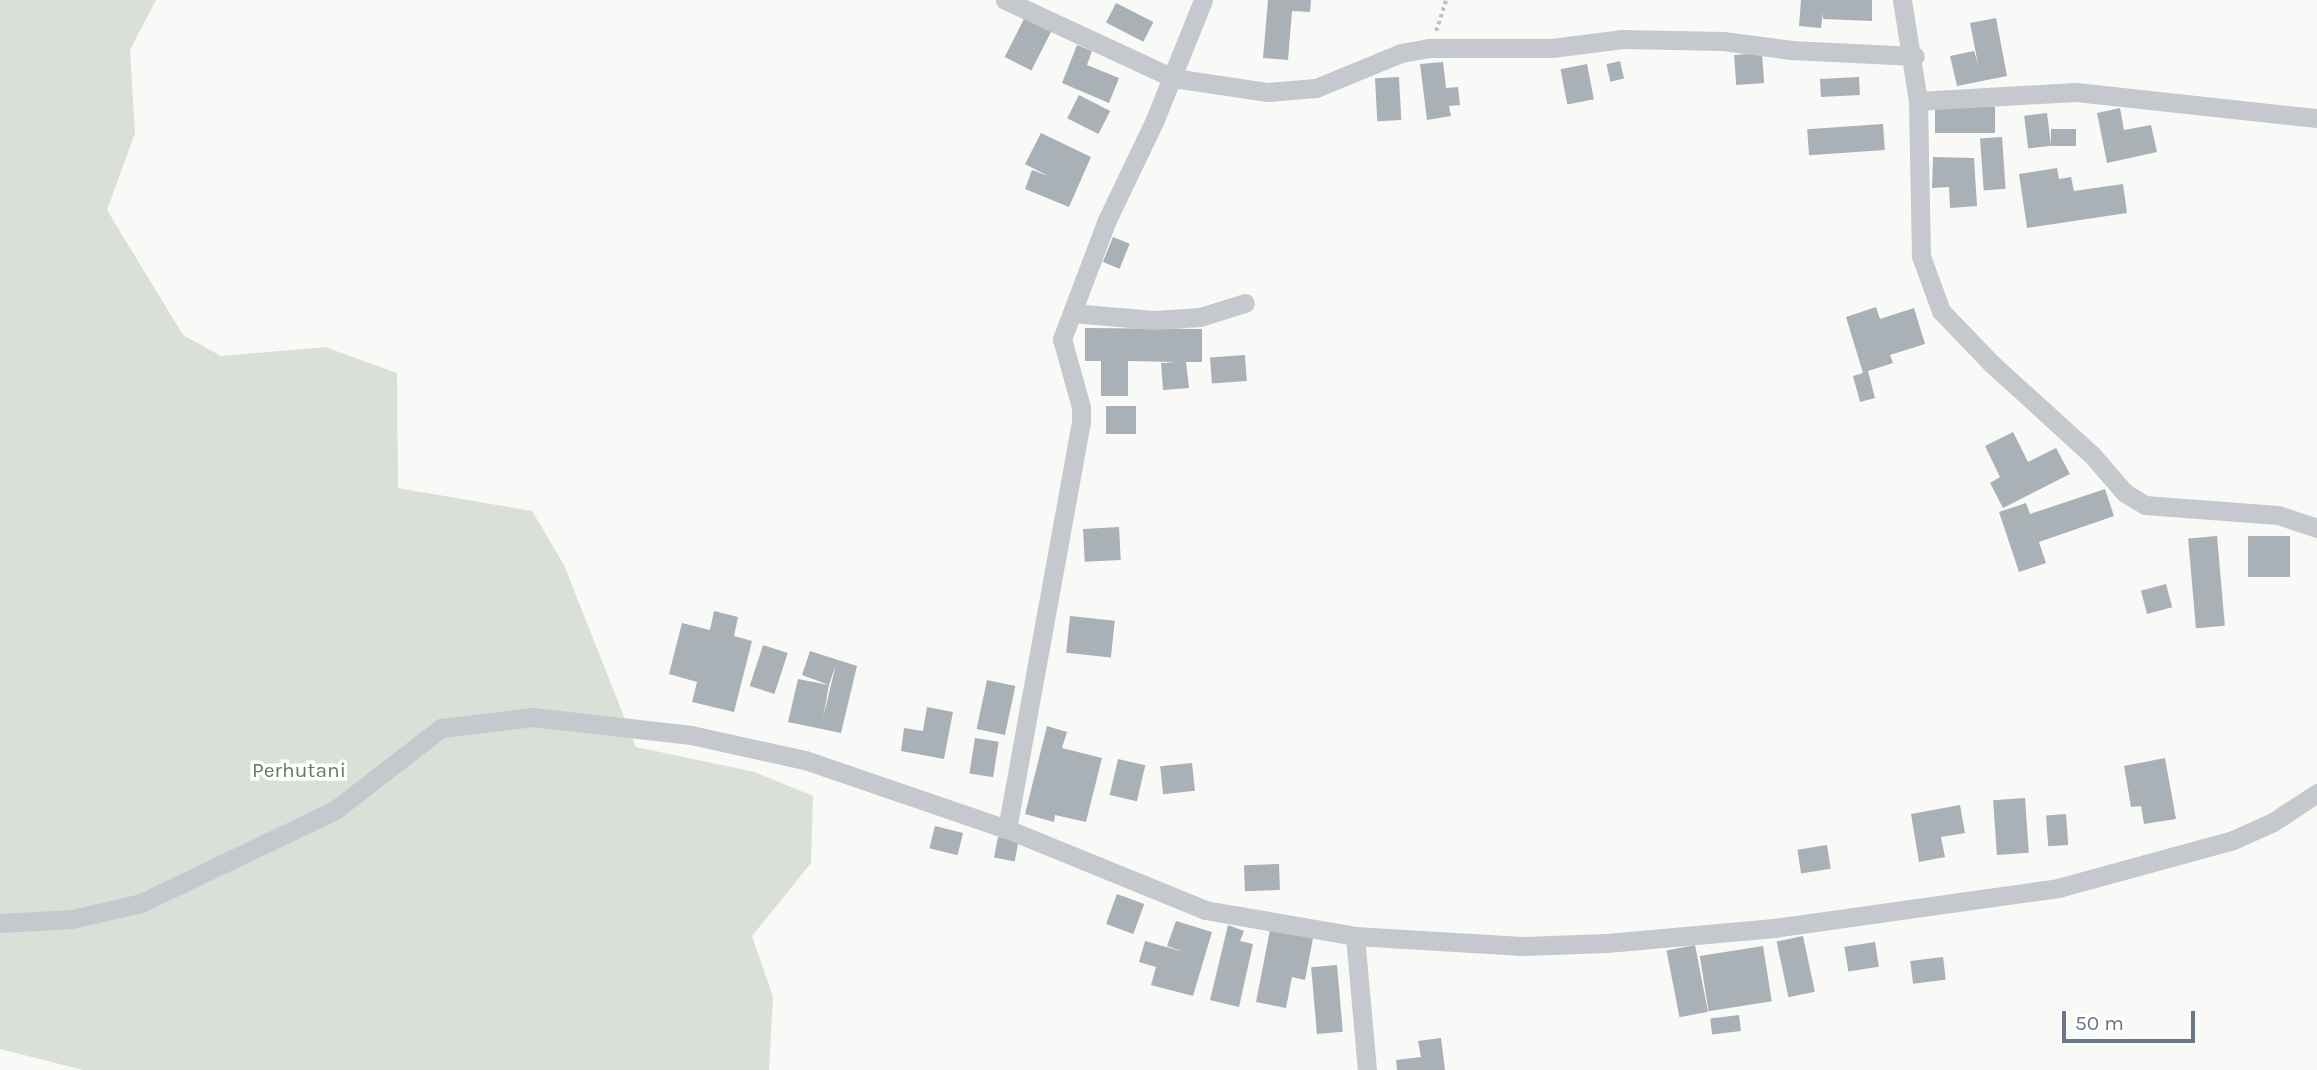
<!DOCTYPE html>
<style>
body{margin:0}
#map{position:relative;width:2317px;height:1070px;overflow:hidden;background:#f9f9f7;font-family:Karla,sans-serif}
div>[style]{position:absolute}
.green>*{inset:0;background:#dae0d8}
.building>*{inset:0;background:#a9b1b7;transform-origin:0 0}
.path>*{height:3.5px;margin-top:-1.75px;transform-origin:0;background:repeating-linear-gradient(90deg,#bdbfc2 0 3.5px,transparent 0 7px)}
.minor>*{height:19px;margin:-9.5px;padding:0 9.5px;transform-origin:9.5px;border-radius:9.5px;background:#c5c8cc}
span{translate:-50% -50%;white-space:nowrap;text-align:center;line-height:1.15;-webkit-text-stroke:7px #fff;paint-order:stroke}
.park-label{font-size:21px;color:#667964}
.scale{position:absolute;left:2062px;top:1011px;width:133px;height:32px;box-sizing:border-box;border:4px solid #697786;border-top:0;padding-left:9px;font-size:21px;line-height:24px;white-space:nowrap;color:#697786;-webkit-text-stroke:5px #fff;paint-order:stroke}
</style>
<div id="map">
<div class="green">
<div style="clip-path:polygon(0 0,156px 0,130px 50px,135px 133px,107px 210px,183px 335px,221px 356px,325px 347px,397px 373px,398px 488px,532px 511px,564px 565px,636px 747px,755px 772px,813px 796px,811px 863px,752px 936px,773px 997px,769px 1070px,83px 1070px,0 1049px)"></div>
</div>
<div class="building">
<div style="clip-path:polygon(1268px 0,1311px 0,1310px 12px,1292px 11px,1288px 60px,1263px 58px)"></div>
<div style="clip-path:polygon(1801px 0,1872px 0,1872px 21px,1823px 19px,1823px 12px,1821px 28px,1799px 26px)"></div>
<div style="left:1116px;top:3px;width:42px;height:22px;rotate:27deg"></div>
<div style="left:1026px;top:15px;width:30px;height:47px;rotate:27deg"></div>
<div style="clip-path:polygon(1996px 18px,2007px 76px,1957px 86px,1950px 56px,1974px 51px,1978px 64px,1970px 23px)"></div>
<div style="clip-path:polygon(1077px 45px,1092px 51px,1087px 65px,1119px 78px,1109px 103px,1062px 83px)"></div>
<div style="left:1762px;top:53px;width:30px;height:28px;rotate:86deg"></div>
<div style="left:1620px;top:61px;width:18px;height:14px;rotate:77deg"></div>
<div style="clip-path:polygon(1443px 62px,1446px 88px,1458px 87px,1460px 105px,1449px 106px,1451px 116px,1427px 120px,1420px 64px)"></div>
<div style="left:1587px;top:64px;width:36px;height:27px;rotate:79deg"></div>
<div style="left:1399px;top:77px;width:43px;height:24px;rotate:87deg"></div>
<div style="left:1859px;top:77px;width:18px;height:39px;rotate:87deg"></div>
<div style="left:1079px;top:95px;width:35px;height:26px;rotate:27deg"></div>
<div style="left:1935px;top:107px;width:60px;height:26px"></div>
<div style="clip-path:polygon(2120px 108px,2124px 130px,2151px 125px,2157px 152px,2107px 163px,2097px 113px)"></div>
<div style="left:2047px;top:113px;width:33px;height:23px;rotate:83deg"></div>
<div style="left:1883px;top:124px;width:26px;height:76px;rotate:86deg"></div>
<div style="left:2051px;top:129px;width:25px;height:17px"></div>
<div style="clip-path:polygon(1041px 133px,1091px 157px,1069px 207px,1025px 189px,1032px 170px,1048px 176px,1025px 164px)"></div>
<div style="left:2002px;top:137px;width:52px;height:22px;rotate:86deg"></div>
<div style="clip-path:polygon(1933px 157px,1974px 158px,1977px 206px,1950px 208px,1949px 187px,1932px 188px)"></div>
<div style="clip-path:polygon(2057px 168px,2059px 179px,2071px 177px,2074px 191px,2123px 184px,2127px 213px,2027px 228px,2019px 174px)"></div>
<div style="left:1113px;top:237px;width:18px;height:27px;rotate:22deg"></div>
<div style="clip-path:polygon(1876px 307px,1880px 319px,1914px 308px,1925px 344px,1890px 355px,1893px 363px,1868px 371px,1875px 398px,1860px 402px,1853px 376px,1863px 373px,1846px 317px)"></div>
<div style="clip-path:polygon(1085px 328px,1202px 329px,1202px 362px,1186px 362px,1189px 388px,1163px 390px,1161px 363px,1177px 362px,1128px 361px,1128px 396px,1101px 396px,1101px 361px,1085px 361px)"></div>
<div style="left:1245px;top:355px;width:26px;height:35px;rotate:86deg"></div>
<div style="left:1106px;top:406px;width:30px;height:28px"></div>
<div style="clip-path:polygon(2013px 432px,2028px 462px,2056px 448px,2070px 474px,2003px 508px,1990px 483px,2000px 477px,1985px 446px)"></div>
<div style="clip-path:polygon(2105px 489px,2114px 516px,2039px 542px,2046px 563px,2019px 572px,1999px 512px,2026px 503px,2030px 514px)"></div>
<div style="left:1119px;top:527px;width:33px;height:36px;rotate:87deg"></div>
<div style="left:2217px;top:536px;width:90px;height:29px;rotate:85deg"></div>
<div style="left:2248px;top:536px;width:42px;height:41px"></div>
<div style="left:2166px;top:584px;width:24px;height:26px;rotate:75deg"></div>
<div style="clip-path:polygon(714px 611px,738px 617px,734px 636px,752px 641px,734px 712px,692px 702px,697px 682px,669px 674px,682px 623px,710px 630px)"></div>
<div style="left:1070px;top:616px;width:45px;height:37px;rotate:6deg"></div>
<div style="left:763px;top:645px;width:26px;height:43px;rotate:18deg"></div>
<div style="clip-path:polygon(810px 651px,857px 666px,841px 733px,788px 722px,798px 679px,829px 685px,823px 718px,836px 664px,829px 685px,802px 675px)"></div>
<div style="left:987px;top:680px;width:29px;height:50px;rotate:12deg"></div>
<div style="clip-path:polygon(927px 707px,953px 712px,944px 759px,901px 751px,904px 728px,923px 731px)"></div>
<div style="clip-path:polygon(1047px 726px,1067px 732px,1062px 748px,1102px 758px,1086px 822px,1055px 815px,1054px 822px,1025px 814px)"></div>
<div style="left:975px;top:738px;width:24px;height:36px;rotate:9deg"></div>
<div style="clip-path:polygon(2165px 758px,2176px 819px,2144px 824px,2141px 806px,2131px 807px,2124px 766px)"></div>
<div style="left:1118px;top:759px;width:28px;height:37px;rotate:13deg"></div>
<div style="left:1192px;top:763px;width:28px;height:32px;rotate:84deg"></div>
<div style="left:2025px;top:798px;width:55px;height:32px;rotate:86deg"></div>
<div style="clip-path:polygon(1960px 805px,1965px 833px,1941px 837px,1945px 857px,1919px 862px,1911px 814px)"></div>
<div style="left:2066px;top:814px;width:31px;height:20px;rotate:86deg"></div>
<div style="left:935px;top:826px;width:29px;height:23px;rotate:14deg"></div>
<div style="left:998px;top:837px;width:21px;height:21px;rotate:11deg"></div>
<div style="left:1827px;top:845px;width:24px;height:30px;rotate:81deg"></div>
<div style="left:1279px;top:864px;width:26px;height:35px;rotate:88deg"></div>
<div style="left:1117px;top:894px;width:29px;height:32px;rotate:20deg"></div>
<div style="clip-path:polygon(1176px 921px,1212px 932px,1193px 996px,1151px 985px,1156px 967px,1139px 962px,1145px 941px,1184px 952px,1167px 946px)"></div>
<div style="clip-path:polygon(1228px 925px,1244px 931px,1240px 941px,1253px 944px,1239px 1007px,1210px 1000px)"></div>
<div style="clip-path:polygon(1270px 930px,1313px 938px,1305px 980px,1292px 977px,1286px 1008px,1256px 1002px)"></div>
<div style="left:1803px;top:936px;width:57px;height:27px;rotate:78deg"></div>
<div style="left:1875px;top:942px;width:25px;height:31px;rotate:81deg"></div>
<div style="left:1695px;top:945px;width:68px;height:29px;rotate:79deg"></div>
<div style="left:1763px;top:946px;width:56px;height:64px;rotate:81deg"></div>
<div style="left:1943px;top:957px;width:23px;height:33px;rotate:83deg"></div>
<div style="left:1337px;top:965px;width:67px;height:26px;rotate:85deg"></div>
<div style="left:1739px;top:1015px;width:16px;height:29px;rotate:83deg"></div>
<div style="clip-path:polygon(1441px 1038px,1445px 1070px,1397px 1070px,1396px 1060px,1421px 1057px,1418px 1041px)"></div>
</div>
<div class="path">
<div style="left:1436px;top:31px;width:33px;rotate:-72deg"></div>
</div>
<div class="minor">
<div style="left:1005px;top:0;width:185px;rotate:24.9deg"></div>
<div style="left:1173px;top:78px;width:96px;rotate:8.4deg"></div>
<div style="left:1268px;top:92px;width:48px;rotate:-4.8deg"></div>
<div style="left:1316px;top:88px;width:92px;rotate:-22.4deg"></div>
<div style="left:1401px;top:53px;width:28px;rotate:-10deg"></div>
<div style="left:1429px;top:48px;width:123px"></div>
<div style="left:1552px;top:48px;width:71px;rotate:-7.3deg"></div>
<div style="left:1622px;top:39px;width:101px;rotate:1.1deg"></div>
<div style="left:1723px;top:41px;width:69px;rotate:7.5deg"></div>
<div style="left:1791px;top:50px;width:124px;rotate:2.8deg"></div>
<div style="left:1902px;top:0;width:102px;rotate:81deg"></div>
<div style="left:1918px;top:101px;width:155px;rotate:88.9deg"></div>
<div style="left:1921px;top:256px;width:59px;rotate:70deg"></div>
<div style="left:1941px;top:311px;width:74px;rotate:46.1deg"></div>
<div style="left:1992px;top:364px;width:135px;rotate:42.3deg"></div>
<div style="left:2092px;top:455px;width:50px;rotate:49deg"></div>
<div style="left:2125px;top:493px;width:23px;rotate:31deg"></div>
<div style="left:2145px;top:505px;width:133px;rotate:4.3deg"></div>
<div style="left:2278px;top:515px;width:41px;rotate:18.4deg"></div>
<div style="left:1918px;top:101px;width:158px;rotate:-3.3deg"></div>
<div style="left:2076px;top:92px;width:242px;rotate:6.2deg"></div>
<div style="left:1072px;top:313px;width:82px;rotate:4.9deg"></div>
<div style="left:1154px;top:320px;width:46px;rotate:-3.7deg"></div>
<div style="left:1200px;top:317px;width:47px;rotate:-17.3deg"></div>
<div style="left:1007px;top:829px;width:414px;rotate:-79.7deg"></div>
<div style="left:1081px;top:422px;width:15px;rotate:-90deg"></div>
<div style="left:1081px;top:407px;width:71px;rotate:-105.6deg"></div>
<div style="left:1062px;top:339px;width:127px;rotate:-69.3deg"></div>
<div style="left:1107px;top:220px;width:109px;rotate:-64.4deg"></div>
<div style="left:1154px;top:122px;width:131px;rotate:-68.1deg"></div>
<div style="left:0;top:923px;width:72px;rotate:-3.2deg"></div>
<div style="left:72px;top:919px;width:71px;rotate:-13.1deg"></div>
<div style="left:141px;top:903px;width:215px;rotate:-25.6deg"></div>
<div style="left:335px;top:810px;width:134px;rotate:-37.7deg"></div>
<div style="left:441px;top:728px;width:93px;rotate:-6.8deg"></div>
<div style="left:533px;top:717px;width:159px;rotate:6.5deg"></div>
<div style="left:691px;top:735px;width:117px;rotate:12.4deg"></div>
<div style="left:805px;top:760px;width:213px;rotate:18.9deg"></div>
<div style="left:1007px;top:829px;width:214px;rotate:22.2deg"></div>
<div style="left:1205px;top:910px;width:152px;rotate:9.8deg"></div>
<div style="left:1355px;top:936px;width:167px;rotate:3.4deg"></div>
<div style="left:1522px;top:946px;width:85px;rotate:-2deg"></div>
<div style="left:1607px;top:943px;width:168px;rotate:-5.1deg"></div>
<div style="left:1774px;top:928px;width:287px;rotate:-8deg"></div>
<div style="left:2058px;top:888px;width:181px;rotate:-15.3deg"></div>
<div style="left:2233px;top:840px;width:44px;rotate:-24.2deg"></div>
<div style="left:2273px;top:822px;width:53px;rotate:-33.4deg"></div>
<div style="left:1355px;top:936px;width:135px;rotate:84.9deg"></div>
</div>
<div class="park-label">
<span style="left:299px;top:770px">Perhutani</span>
</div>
<div class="scale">50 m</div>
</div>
